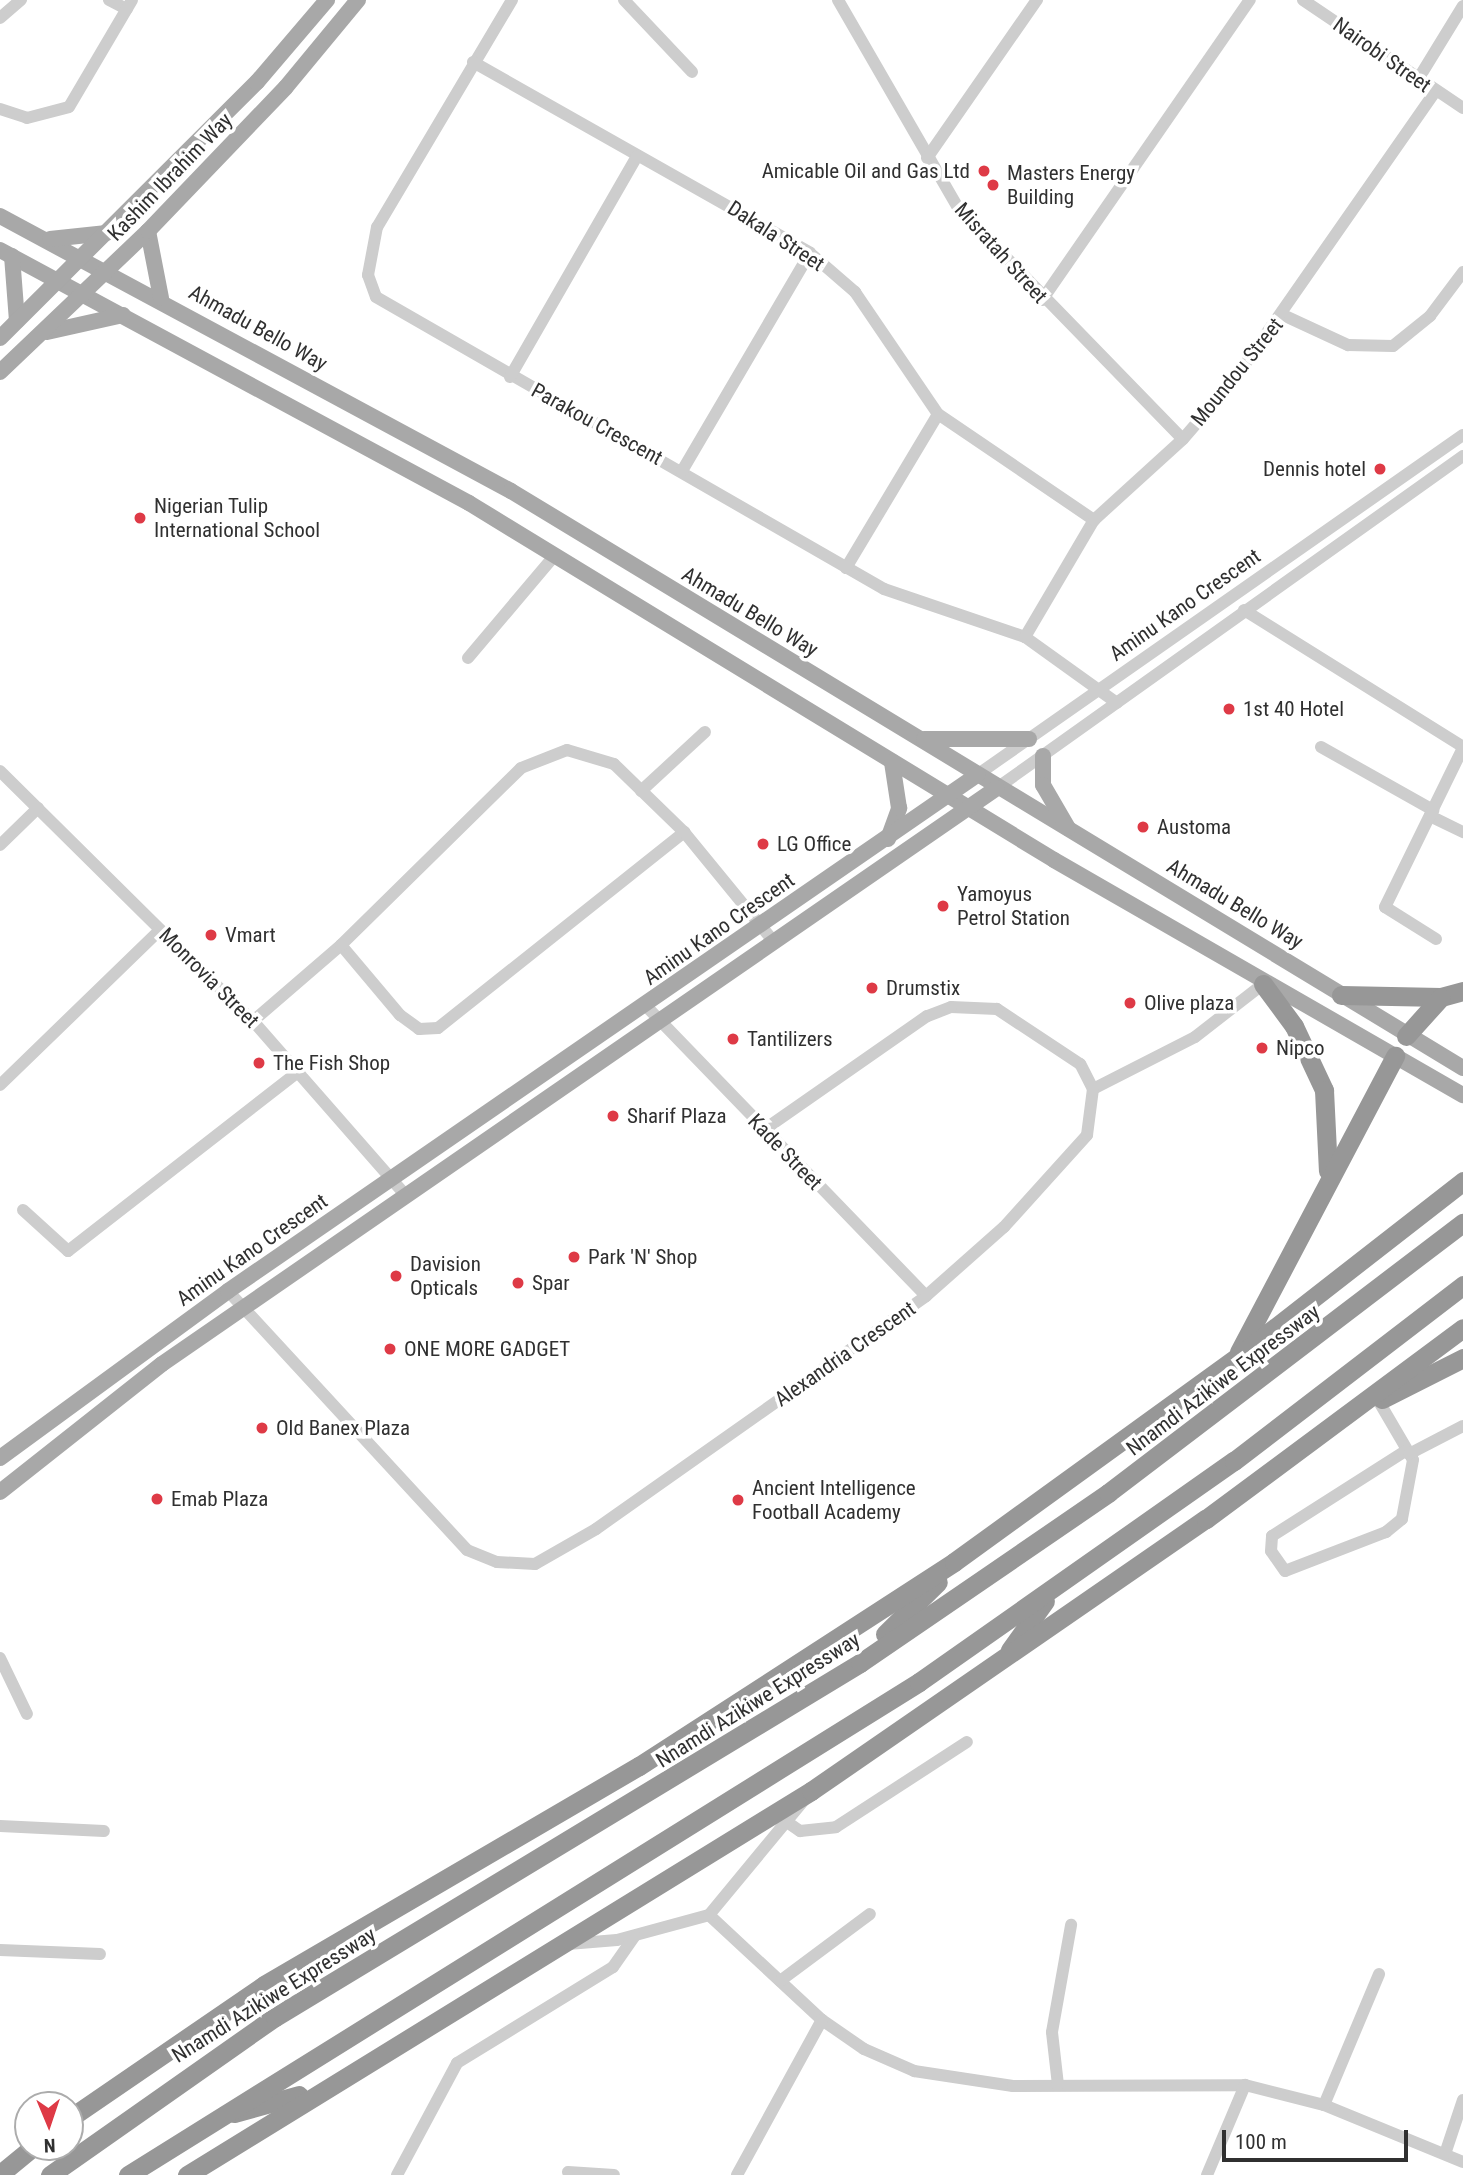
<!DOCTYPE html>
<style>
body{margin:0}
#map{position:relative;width:1463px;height:2175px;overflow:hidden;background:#fff;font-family:"Roboto Condensed",sans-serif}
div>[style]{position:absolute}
.minor>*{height:12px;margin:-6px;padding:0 6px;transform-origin:6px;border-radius:6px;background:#cdcdcd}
.major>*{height:16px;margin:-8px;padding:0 8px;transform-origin:8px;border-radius:8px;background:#a8a8a8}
.highway>*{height:19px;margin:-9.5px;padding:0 9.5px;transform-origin:9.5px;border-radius:9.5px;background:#979797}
.dots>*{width:19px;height:19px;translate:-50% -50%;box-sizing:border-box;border:4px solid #fff;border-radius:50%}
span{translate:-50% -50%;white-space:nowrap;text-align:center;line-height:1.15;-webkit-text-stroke:7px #fff;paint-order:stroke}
.street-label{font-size:21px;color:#303030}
.poi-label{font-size:21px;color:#303030}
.right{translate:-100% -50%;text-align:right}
.left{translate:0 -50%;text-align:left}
.north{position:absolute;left:14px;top:2091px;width:70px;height:70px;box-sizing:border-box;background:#fff;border:2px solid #acacac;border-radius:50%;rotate:178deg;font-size:19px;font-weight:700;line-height:28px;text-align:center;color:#303030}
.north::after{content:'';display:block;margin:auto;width:24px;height:32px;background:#de3a46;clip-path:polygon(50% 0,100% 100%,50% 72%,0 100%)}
.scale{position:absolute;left:1222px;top:2130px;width:186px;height:32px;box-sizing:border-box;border:4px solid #303030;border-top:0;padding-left:9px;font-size:21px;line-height:24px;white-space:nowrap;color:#303030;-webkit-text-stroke:5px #fff;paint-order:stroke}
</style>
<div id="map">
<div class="minor">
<div style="left:109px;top:0;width:20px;rotate:27deg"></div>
<div style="left:512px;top:0;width:264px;rotate:120.7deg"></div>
<div style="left:377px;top:227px;width:49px;rotate:100.6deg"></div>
<div style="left:368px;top:275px;width:23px;rotate:70deg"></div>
<div style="left:376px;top:297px;width:586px;rotate:29.89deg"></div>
<div style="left:884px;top:589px;width:149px;rotate:18.8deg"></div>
<div style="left:1025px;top:637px;width:113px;rotate:35.7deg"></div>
<div style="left:624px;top:0;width:99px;rotate:46.6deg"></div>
<div style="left:838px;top:0;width:240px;rotate:60deg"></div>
<div style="left:958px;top:208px;width:322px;rotate:45.8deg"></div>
<div style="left:1303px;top:0;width:193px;rotate:34deg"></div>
<div style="left:0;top:18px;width:28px;rotate:-41deg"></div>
<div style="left:473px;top:62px;width:387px;rotate:29.5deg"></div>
<div style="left:810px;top:253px;width:60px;rotate:40.9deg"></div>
<div style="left:855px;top:292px;width:148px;rotate:55.8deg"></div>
<div style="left:938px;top:414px;width:189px;rotate:34.2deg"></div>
<div style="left:1417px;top:81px;width:88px;rotate:-58.5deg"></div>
<div style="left:0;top:109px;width:28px;rotate:18deg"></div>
<div style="left:27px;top:118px;width:43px;rotate:-14.7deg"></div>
<div style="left:69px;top:107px;width:124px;rotate:-59.5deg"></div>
<div style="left:927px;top:158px;width:193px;rotate:-55.2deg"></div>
<div style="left:1042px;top:300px;width:365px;rotate:-55.3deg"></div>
<div style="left:1283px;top:315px;width:72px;rotate:24.8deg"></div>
<div style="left:1348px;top:345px;width:45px;rotate:1.3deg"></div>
<div style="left:1393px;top:346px;width:48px;rotate:-39deg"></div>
<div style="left:1430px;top:316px;width:55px;rotate:-53.1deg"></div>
<div style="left:510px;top:377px;width:255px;rotate:-60.1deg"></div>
<div style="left:682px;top:471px;width:253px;rotate:-59.6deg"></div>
<div style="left:846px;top:568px;width:179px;rotate:-59.1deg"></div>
<div style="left:1244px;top:610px;width:258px;rotate:32deg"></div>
<div style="left:1025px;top:637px;width:136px;rotate:-59.5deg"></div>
<div style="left:1094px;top:520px;width:120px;rotate:-42.3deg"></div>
<div style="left:1183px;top:439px;width:78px;rotate:-49.2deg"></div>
<div style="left:1234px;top:380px;width:351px;rotate:-55.1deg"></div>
<div style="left:468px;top:658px;width:135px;rotate:-49.8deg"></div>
<div style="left:1321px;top:747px;width:129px;rotate:29.4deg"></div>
<div style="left:0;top:771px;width:356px;rotate:44.7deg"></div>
<div style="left:253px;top:1021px;width:232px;rotate:48.8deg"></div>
<div style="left:977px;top:775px;width:593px;rotate:-34.98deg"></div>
<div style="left:997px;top:788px;width:572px;rotate:-35.47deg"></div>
<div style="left:641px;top:791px;width:87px;rotate:-42.7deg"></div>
<div style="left:1430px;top:816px;width:37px;rotate:26deg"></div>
<div style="left:0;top:845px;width:53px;rotate:-44.2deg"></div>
<div style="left:1436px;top:939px;width:60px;rotate:-147.9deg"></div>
<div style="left:1385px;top:907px;width:177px;rotate:-63.9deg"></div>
<div style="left:341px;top:945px;width:92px;rotate:49.9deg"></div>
<div style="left:400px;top:1015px;width:24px;rotate:36deg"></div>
<div style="left:419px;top:1029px;width:19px;rotate:-3deg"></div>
<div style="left:438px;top:1028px;width:315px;rotate:-38.5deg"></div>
<div style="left:646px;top:1006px;width:403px;rotate:46deg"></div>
<div style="left:253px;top:1021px;width:116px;rotate:-40.8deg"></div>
<div style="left:341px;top:945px;width:252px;rotate:-44.5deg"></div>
<div style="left:521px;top:768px;width:49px;rotate:-21.4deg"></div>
<div style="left:567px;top:750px;width:49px;rotate:16.6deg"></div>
<div style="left:614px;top:764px;width:98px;rotate:44.2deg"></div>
<div style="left:684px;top:832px;width:142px;rotate:50.7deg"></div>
<div style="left:0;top:1085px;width:223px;rotate:-44.1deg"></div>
<div style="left:1093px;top:1089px;width:114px;rotate:-27deg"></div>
<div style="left:1195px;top:1037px;width:86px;rotate:-37.9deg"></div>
<div style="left:23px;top:1210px;width:61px;rotate:42.3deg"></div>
<div style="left:68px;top:1251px;width:291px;rotate:-37.9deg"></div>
<div style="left:228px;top:1291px;width:352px;rotate:47.3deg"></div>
<div style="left:467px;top:1550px;width:32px;rotate:22deg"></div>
<div style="left:497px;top:1562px;width:38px;rotate:3deg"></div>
<div style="left:535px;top:1564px;width:70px;rotate:-29.8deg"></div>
<div style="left:596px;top:1529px;width:404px;rotate:-35.2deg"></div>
<div style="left:926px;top:1296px;width:104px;rotate:-41.5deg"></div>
<div style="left:1004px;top:1227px;width:124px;rotate:-47.9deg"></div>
<div style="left:1087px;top:1135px;width:46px;rotate:-82.6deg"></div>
<div style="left:1093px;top:1089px;width:28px;rotate:-117deg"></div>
<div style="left:1080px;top:1064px;width:100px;rotate:-146.5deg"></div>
<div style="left:997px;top:1009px;width:46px;rotate:-177.5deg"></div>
<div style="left:951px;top:1007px;width:26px;rotate:159deg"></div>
<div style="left:927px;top:1016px;width:201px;rotate:145.1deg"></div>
<div style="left:1378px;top:1400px;width:69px;rotate:59.7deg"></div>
<div style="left:1413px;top:1460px;width:60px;rotate:100.6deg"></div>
<div style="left:1402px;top:1519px;width:21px;rotate:141deg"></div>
<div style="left:1386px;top:1532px;width:108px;rotate:158.9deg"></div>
<div style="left:1285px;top:1571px;width:24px;rotate:-125deg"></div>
<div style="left:1271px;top:1551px;width:15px;rotate:-86deg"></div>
<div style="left:1272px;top:1536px;width:160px;rotate:-32.5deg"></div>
<div style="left:1409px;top:1454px;width:61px;rotate:-27.4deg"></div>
<div style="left:0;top:1658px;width:62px;rotate:64.3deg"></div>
<div style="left:787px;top:1822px;width:16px;rotate:35deg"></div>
<div style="left:800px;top:1831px;width:36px;rotate:-6deg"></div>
<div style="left:836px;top:1827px;width:156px;rotate:-33deg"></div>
<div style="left:0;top:1826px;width:104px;rotate:2.8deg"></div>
<div style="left:709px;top:1915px;width:154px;rotate:42.9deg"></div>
<div style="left:822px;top:2020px;width:51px;rotate:34.6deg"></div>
<div style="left:864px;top:2049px;width:55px;rotate:23.7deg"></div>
<div style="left:914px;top:2071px;width:100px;rotate:8.6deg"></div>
<div style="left:1013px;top:2086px;width:232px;rotate:-0.2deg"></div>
<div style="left:1245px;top:2085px;width:81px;rotate:14.2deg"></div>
<div style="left:1324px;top:2105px;width:150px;rotate:22.3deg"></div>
<div style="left:568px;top:1944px;width:49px;rotate:-4.7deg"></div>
<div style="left:617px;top:1940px;width:95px;rotate:-15.2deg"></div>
<div style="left:709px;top:1915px;width:149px;rotate:-50.4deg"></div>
<div style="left:0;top:1950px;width:100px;rotate:2.3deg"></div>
<div style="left:780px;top:1981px;width:112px;rotate:-36.7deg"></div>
<div style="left:1058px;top:2085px;width:53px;rotate:-96.5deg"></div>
<div style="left:1052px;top:2032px;width:109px;rotate:-79.9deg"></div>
<div style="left:1324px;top:2105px;width:142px;rotate:-67.2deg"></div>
<div style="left:1445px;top:2154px;width:57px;rotate:-71.6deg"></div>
<div style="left:568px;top:2172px;width:46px;rotate:3.7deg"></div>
<div style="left:397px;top:2175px;width:127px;rotate:-61.8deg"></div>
<div style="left:457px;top:2063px;width:183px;rotate:-31.6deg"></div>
<div style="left:613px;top:1967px;width:38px;rotate:-55deg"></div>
<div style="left:737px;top:2175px;width:177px;rotate:-61.3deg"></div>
<div style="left:1207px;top:2175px;width:98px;rotate:-67.1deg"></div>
</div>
<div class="major">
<div style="left:0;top:216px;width:580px;rotate:28.29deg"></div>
<div style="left:511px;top:491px;width:1113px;rotate:31.22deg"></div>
<div style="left:148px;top:231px;width:68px;rotate:79deg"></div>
<div style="left:50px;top:239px;width:57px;rotate:-6deg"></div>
<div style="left:0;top:250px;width:533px;rotate:28.34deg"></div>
<div style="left:469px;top:503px;width:685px;rotate:31.39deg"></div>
<div style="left:1054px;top:860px;width:472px;rotate:29.9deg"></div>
<div style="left:12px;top:256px;width:65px;rotate:85.6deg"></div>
<div style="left:47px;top:332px;width:78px;rotate:-12.6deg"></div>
<div style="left:0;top:338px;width:363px;rotate:-44.9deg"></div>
<div style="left:257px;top:82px;width:108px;rotate:-49.5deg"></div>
<div style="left:0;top:372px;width:204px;rotate:-43.6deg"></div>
<div style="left:148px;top:231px;width:199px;rotate:-46.2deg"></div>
<div style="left:286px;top:87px;width:113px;rotate:-50.4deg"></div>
<div style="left:924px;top:739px;width:105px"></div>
<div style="left:1043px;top:756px;width:29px;rotate:90deg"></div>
<div style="left:1043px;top:785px;width:50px;rotate:59.8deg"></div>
<div style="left:888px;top:839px;width:33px;rotate:-70deg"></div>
<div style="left:899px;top:808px;width:47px;rotate:-98.7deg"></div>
<div style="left:0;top:1458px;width:283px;rotate:-36.2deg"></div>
<div style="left:228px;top:1291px;width:910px;rotate:-34.56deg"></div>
<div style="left:0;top:1492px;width:206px;rotate:-38.3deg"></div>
<div style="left:162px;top:1364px;width:1014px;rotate:-34.6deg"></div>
</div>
<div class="highway">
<div style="left:1263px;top:984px;width:52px;rotate:53.6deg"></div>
<div style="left:1294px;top:1026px;width:71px;rotate:64.9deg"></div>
<div style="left:1324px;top:1090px;width:81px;rotate:87.2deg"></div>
<div style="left:1341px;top:995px;width:100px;rotate:1.1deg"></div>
<div style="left:1441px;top:997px;width:23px;rotate:-15deg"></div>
<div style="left:1406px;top:1036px;width:52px;rotate:-48.1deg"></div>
<div style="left:1239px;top:1352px;width:335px;rotate:-62.2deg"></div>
<div style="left:1382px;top:1399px;width:91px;rotate:-26.8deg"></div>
<div style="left:885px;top:1634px;width:74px;rotate:-44.5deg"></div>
<div style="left:1010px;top:1650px;width:60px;rotate:-54.5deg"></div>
<div style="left:234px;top:2113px;width:67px;rotate:-15.5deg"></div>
<div style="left:70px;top:2118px;width:235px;rotate:-34.4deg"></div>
<div style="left:264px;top:1985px;width:434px;rotate:-30.3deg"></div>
<div style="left:639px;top:1766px;width:375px;rotate:-32.9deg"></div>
<div style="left:954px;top:1562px;width:348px;rotate:-35.9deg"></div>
<div style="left:1236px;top:1358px;width:288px;rotate:-37.9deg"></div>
<div style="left:0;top:2174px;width:43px;rotate:-39.3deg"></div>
<div style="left:50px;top:2175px;width:275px;rotate:-35.1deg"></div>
<div style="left:275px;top:2017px;width:684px;rotate:-31.18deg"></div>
<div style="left:860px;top:1663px;width:301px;rotate:-34.4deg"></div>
<div style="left:1108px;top:1493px;width:446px;rotate:-37.3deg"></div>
<div style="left:128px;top:2175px;width:932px;rotate:-31.93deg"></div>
<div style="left:919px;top:1682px;width:385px;rotate:-35.1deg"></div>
<div style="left:1234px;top:1461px;width:289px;rotate:-37.5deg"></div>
<div style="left:187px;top:2175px;width:733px;rotate:-31.61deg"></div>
<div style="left:811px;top:1791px;width:480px;rotate:-34.6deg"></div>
<div style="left:1206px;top:1519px;width:320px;rotate:-36.6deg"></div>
</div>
<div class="dots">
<div style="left:984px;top:171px;background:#de3a46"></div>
<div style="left:993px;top:185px;background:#de3a46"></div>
<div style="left:1380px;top:469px;background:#de3a46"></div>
<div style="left:140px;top:518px;background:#de3a46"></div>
<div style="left:1229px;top:709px;background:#de3a46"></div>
<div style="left:1143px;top:827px;background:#de3a46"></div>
<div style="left:763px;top:844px;background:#de3a46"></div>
<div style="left:943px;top:906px;background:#de3a46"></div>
<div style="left:211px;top:935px;background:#de3a46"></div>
<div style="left:872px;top:988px;background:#de3a46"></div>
<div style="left:1130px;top:1003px;background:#de3a46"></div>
<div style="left:733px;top:1039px;background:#de3a46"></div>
<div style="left:1262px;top:1048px;background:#de3a46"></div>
<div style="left:259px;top:1063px;background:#de3a46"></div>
<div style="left:613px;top:1116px;background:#de3a46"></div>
<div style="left:574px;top:1257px;background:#de3a46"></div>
<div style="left:396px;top:1276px;background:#de3a46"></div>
<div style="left:518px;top:1283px;background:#de3a46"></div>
<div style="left:390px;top:1349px;background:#de3a46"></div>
<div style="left:262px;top:1428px;background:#de3a46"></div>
<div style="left:157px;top:1499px;background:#de3a46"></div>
<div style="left:738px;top:1500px;background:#de3a46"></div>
</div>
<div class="street-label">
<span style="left:1382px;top:55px;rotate:35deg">Nairobi Street</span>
<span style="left:170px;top:177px;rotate:-46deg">Kashim Ibrahim Way</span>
<span style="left:776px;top:236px;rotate:33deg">Dakala Street</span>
<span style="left:1001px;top:253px;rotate:48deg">Misratah Street</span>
<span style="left:258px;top:328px;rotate:29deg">Ahmadu Bello Way</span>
<span style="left:1237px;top:372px;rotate:-51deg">Moundou Street</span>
<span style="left:597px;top:424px;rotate:29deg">Parakou Crescent</span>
<span style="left:1185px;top:605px;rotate:-35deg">Aminu Kano Crescent</span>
<span style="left:750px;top:612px;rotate:31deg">Ahmadu Bello Way</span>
<span style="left:1235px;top:904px;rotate:31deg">Ahmadu Bello Way</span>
<span style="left:719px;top:929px;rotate:-35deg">Aminu Kano Crescent</span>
<span style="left:209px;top:978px;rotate:45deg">Monrovia Street</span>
<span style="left:785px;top:1152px;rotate:46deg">Kade Street</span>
<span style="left:252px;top:1250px;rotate:-35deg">Aminu Kano Crescent</span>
<span style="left:845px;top:1354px;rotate:-35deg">Alexandria Crescent</span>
<span style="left:1223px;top:1380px;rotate:-37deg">Nnamdi Azikiwe Expressway</span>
<span style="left:758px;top:1700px;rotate:-32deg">Nnamdi Azikiwe Expressway</span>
<span style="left:274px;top:1995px;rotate:-32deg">Nnamdi Azikiwe Expressway</span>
</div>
<div class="poi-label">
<span class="right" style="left:970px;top:171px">Amicable Oil and Gas Ltd</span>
<span class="left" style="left:1007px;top:185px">Masters Energy<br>Building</span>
<span class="right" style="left:1366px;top:469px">Dennis hotel</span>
<span class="left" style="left:154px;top:518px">Nigerian Tulip<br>International School</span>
<span class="left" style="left:1243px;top:709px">1st 40 Hotel</span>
<span class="left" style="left:1157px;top:827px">Austoma</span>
<span class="left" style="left:777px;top:844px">LG Office</span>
<span class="left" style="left:957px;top:906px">Yamoyus<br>Petrol Station</span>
<span class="left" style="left:225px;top:935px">Vmart</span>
<span class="left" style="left:886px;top:988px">Drumstix</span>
<span class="left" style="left:1144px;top:1003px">Olive plaza</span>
<span class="left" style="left:747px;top:1039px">Tantilizers</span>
<span class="left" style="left:1276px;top:1048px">Nipco</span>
<span class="left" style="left:273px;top:1063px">The Fish Shop</span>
<span class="left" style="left:627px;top:1116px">Sharif Plaza</span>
<span class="left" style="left:588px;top:1257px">Park 'N' Shop</span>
<span class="left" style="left:410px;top:1276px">Davision<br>Opticals</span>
<span class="left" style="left:532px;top:1283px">Spar</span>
<span class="left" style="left:404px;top:1349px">ONE MORE GADGET</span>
<span class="left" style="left:276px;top:1428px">Old Banex Plaza</span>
<span class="left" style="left:752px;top:1500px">Ancient Intelligence<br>Football Academy</span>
<span class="left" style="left:171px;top:1499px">Emab Plaza</span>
</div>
<div class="north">N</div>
<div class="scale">100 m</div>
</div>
